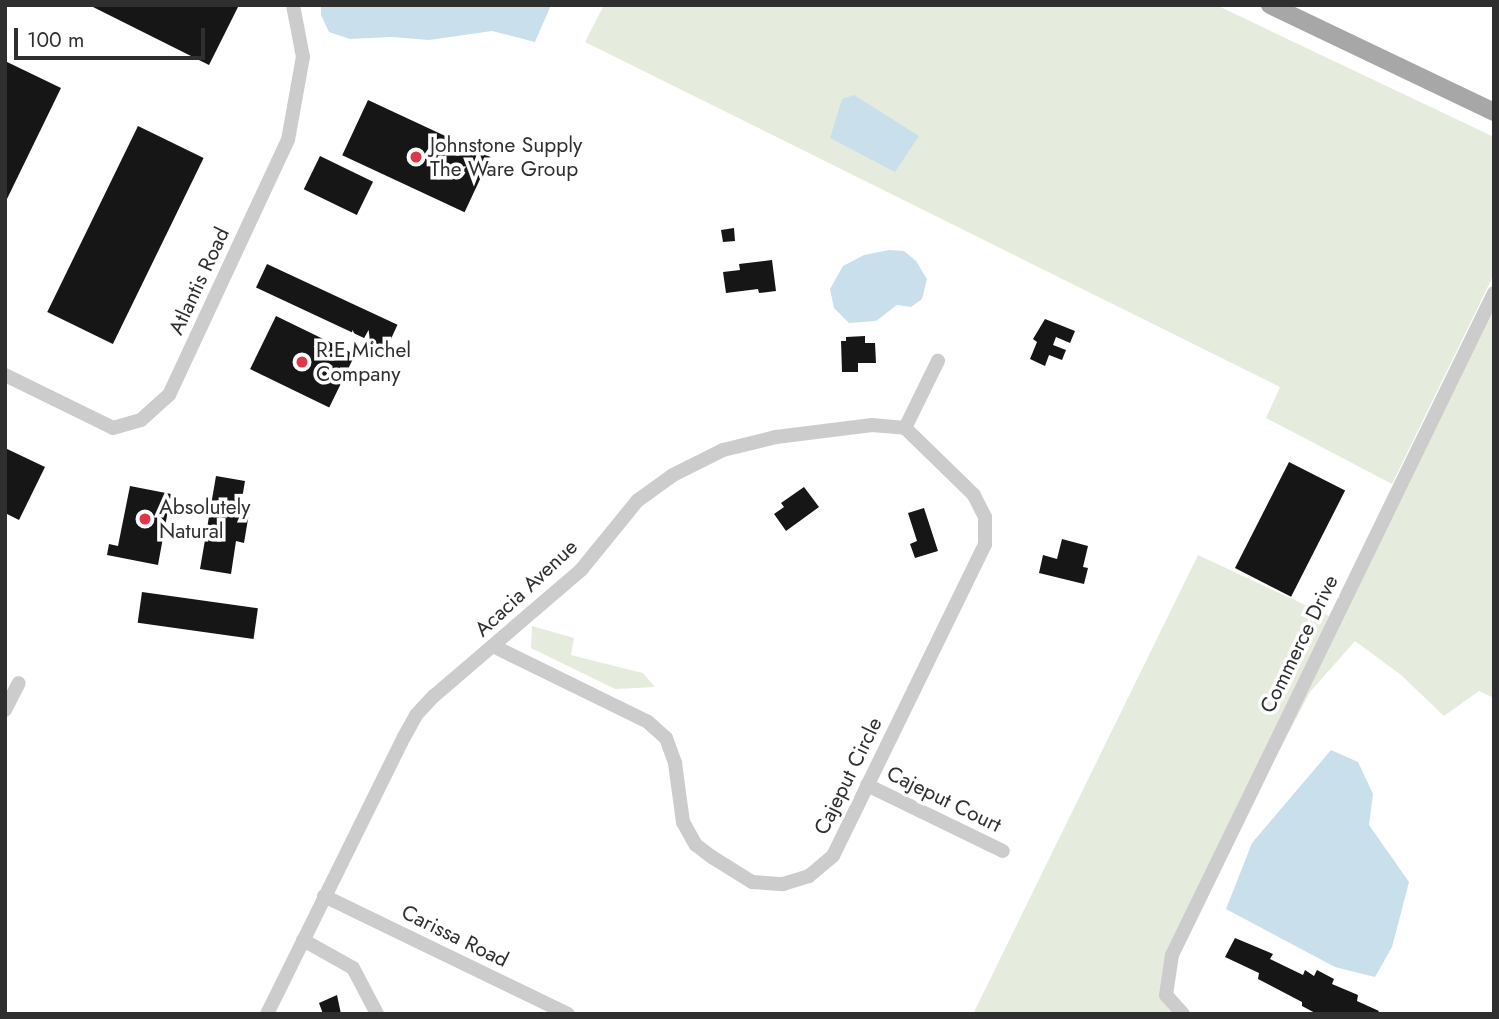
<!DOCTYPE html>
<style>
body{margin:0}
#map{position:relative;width:1499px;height:1019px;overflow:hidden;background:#fff;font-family:Jost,sans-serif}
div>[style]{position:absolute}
.green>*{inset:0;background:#e5ecdd}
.water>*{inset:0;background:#c9dfeb}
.building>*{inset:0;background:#161616;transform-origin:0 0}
.minor>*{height:14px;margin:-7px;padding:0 7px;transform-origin:7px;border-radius:7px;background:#ccc}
.major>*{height:18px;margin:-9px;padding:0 9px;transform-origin:9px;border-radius:9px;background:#a7a7a7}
.dots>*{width:19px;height:19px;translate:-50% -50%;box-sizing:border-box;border:4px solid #fff;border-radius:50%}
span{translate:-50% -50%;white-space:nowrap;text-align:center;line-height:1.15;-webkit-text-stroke:7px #fff;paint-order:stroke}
.poi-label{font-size:21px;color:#2f2f2f}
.left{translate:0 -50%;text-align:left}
.street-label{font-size:21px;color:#2f2f2f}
.frame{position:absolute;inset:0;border:7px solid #2f2f2f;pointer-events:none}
.scale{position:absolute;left:14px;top:28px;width:191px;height:32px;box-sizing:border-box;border:4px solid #2f2f2f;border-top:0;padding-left:9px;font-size:21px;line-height:24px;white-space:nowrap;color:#2f2f2f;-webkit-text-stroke:5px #fff;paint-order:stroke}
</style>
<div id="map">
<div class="green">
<div style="clip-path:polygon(604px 5px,1216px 5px,1494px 137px,1494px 274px,1392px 484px,1266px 418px,1280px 387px,585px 42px)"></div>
<div style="clip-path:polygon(1494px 304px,1494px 698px,1479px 691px,1444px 716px,1401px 675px,1355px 641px,1310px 692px,1268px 772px)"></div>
<div style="clip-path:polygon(1198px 555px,1329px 616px,1166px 952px,1174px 1014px,973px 1014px)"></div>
<div style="clip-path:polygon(532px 626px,574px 638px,571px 655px,643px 673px,655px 687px,615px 689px,531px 648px)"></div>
</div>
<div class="water">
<div style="clip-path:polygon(321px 5px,551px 5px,535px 42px,492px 31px,429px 40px,391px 37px,350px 39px,329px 32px,321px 15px)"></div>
<div style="clip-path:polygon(854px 95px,919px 136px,895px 172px,830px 138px,842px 99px)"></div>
<div style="clip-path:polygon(889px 250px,904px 251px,916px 261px,927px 279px,922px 299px,911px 307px,897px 305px,876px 321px,849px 323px,834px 308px,830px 289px,843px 266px,864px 255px)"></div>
<div style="clip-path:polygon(1331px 750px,1358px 762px,1373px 794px,1369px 825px,1409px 882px,1392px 947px,1375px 977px,1335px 967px,1226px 909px,1252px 843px)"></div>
</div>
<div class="building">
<div style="clip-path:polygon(89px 5px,239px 5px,209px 65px)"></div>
<div style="clip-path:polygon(5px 61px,61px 88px,5px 203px)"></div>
<div style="left:368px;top:100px;width:135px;height:61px;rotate:25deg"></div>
<div style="left:138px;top:126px;width:73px;height:207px;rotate:26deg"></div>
<div style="left:320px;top:156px;width:59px;height:37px;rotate:26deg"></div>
<div style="clip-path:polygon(734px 228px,735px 241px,723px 242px,721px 230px)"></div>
<div style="clip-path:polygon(772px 260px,776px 291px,759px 293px,758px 289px,726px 293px,723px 272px,740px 270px,739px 264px)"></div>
<div style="left:267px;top:264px;width:144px;height:26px;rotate:25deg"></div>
<div style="left:276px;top:316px;width:88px;height:59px;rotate:26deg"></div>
<div style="clip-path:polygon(1045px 319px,1075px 331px,1070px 343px,1056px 337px,1053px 345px,1066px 350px,1062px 360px,1049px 355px,1045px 366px,1030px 359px,1037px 342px,1033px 339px)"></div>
<div style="clip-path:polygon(865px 336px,865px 343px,875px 343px,876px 363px,858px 363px,858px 372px,842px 372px,841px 341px,846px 341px,846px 337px)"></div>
<div style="clip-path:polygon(5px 448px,45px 467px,19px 520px,5px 513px)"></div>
<div style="left:1289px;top:462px;width:63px;height:119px;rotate:27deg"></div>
<div style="clip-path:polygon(216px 476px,245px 481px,240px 511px,249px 513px,244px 543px,236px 541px,231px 574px,200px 569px)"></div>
<div style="clip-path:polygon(130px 486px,171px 494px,158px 565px,107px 555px,109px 544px,118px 546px)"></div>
<div style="clip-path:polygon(804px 487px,819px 507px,786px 531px,774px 514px,784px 507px,781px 503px)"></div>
<div style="clip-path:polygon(924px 508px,938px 551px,915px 558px,910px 544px,917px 541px,908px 513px)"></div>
<div style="clip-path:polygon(1062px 539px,1088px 546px,1083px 567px,1088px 568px,1084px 584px,1039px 573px,1043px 555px,1057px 559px)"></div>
<div style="left:142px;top:592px;width:117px;height:31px;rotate:8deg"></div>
<div style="clip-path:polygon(1235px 938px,1273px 954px,1270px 959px,1303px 975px,1305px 970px,1314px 976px,1317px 970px,1334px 979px,1332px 984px,1358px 995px,1357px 1001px,1379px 1011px,1377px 1014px,1317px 1014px,1302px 1006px,1302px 1002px,1258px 979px,1259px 973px,1225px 957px)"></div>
<div style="clip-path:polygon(337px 995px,341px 1014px,323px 1014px,319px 1003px)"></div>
</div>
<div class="minor">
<div style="left:5px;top:375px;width:120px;rotate:26.1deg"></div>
<div style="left:113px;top:428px;width:29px;rotate:-16deg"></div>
<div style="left:141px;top:420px;width:38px;rotate:-42deg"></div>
<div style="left:169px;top:395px;width:281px;rotate:-65deg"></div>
<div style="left:288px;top:140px;width:84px;rotate:-79.8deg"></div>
<div style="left:303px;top:57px;width:53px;rotate:-100.9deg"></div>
<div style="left:495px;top:647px;width:170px;rotate:26.1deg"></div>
<div style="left:648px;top:722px;width:24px;rotate:42deg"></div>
<div style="left:666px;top:738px;width:27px;rotate:70deg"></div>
<div style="left:675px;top:763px;width:60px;rotate:82.3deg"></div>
<div style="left:683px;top:822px;width:26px;rotate:61deg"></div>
<div style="left:696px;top:845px;width:20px;rotate:37deg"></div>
<div style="left:712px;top:857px;width:47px;rotate:32deg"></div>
<div style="left:752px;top:882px;width:31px;rotate:4deg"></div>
<div style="left:783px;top:884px;width:27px;rotate:-17deg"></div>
<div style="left:809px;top:876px;width:31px;rotate:-40deg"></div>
<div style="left:833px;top:856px;width:347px;rotate:-64deg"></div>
<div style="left:985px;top:544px;width:27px;rotate:-90deg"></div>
<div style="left:985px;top:517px;width:25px;rotate:-117deg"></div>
<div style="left:974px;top:495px;width:96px;rotate:-135.8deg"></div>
<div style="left:5px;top:710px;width:30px;rotate:-63deg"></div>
<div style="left:867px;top:785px;width:151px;rotate:25.9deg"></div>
<div style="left:324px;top:896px;width:271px;rotate:25.8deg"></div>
<div style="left:303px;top:940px;width:57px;rotate:29.2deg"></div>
<div style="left:353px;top:968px;width:52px;rotate:62.4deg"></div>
<div style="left:267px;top:1014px;width:309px;rotate:-63.7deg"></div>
<div style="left:404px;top:737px;width:25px;rotate:-61deg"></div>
<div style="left:416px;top:715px;width:26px;rotate:-47deg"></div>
<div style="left:434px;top:696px;width:194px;rotate:-40.6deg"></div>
<div style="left:581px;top:570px;width:89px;rotate:-50.9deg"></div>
<div style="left:637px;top:501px;width:44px;rotate:-35.8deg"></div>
<div style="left:673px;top:475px;width:56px;rotate:-26.6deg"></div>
<div style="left:723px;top:450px;width:55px;rotate:-13.8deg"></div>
<div style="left:776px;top:437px;width:97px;rotate:-7.1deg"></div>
<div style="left:872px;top:425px;width:33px;rotate:5deg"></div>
<div style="left:905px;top:428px;width:75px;rotate:-63.8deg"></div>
<div style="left:1183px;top:1014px;width:25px;rotate:-132deg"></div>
<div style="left:1166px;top:995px;width:40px;rotate:-81.5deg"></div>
<div style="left:1172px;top:955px;width:736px;rotate:-64.06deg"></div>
</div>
<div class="major">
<div style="left:1270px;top:5px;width:248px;rotate:25.5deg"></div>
</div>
<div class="dots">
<div style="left:416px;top:157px;background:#e13548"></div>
<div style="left:302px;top:362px;background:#e13548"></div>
<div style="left:145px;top:519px;background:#e13548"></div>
</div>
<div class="poi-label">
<span class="left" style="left:430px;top:157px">Johnstone Supply<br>The Ware Group</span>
<span class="left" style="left:316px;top:362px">R.E Michel<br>Company</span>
<span class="left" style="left:159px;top:519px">Absolutely<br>Natural</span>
</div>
<div class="street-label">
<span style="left:199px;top:281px;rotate:-65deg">Atlantis Road</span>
<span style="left:526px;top:588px;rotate:-43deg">Acacia Avenue</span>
<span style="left:1299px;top:644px;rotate:-64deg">Commerce Drive</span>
<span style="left:848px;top:776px;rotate:-64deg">Cajeput Circle</span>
<span style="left:944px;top:799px;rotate:26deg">Cajeput Court</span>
<span style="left:455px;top:936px;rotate:26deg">Carissa Road</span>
</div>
<div class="frame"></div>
<div class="scale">100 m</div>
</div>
